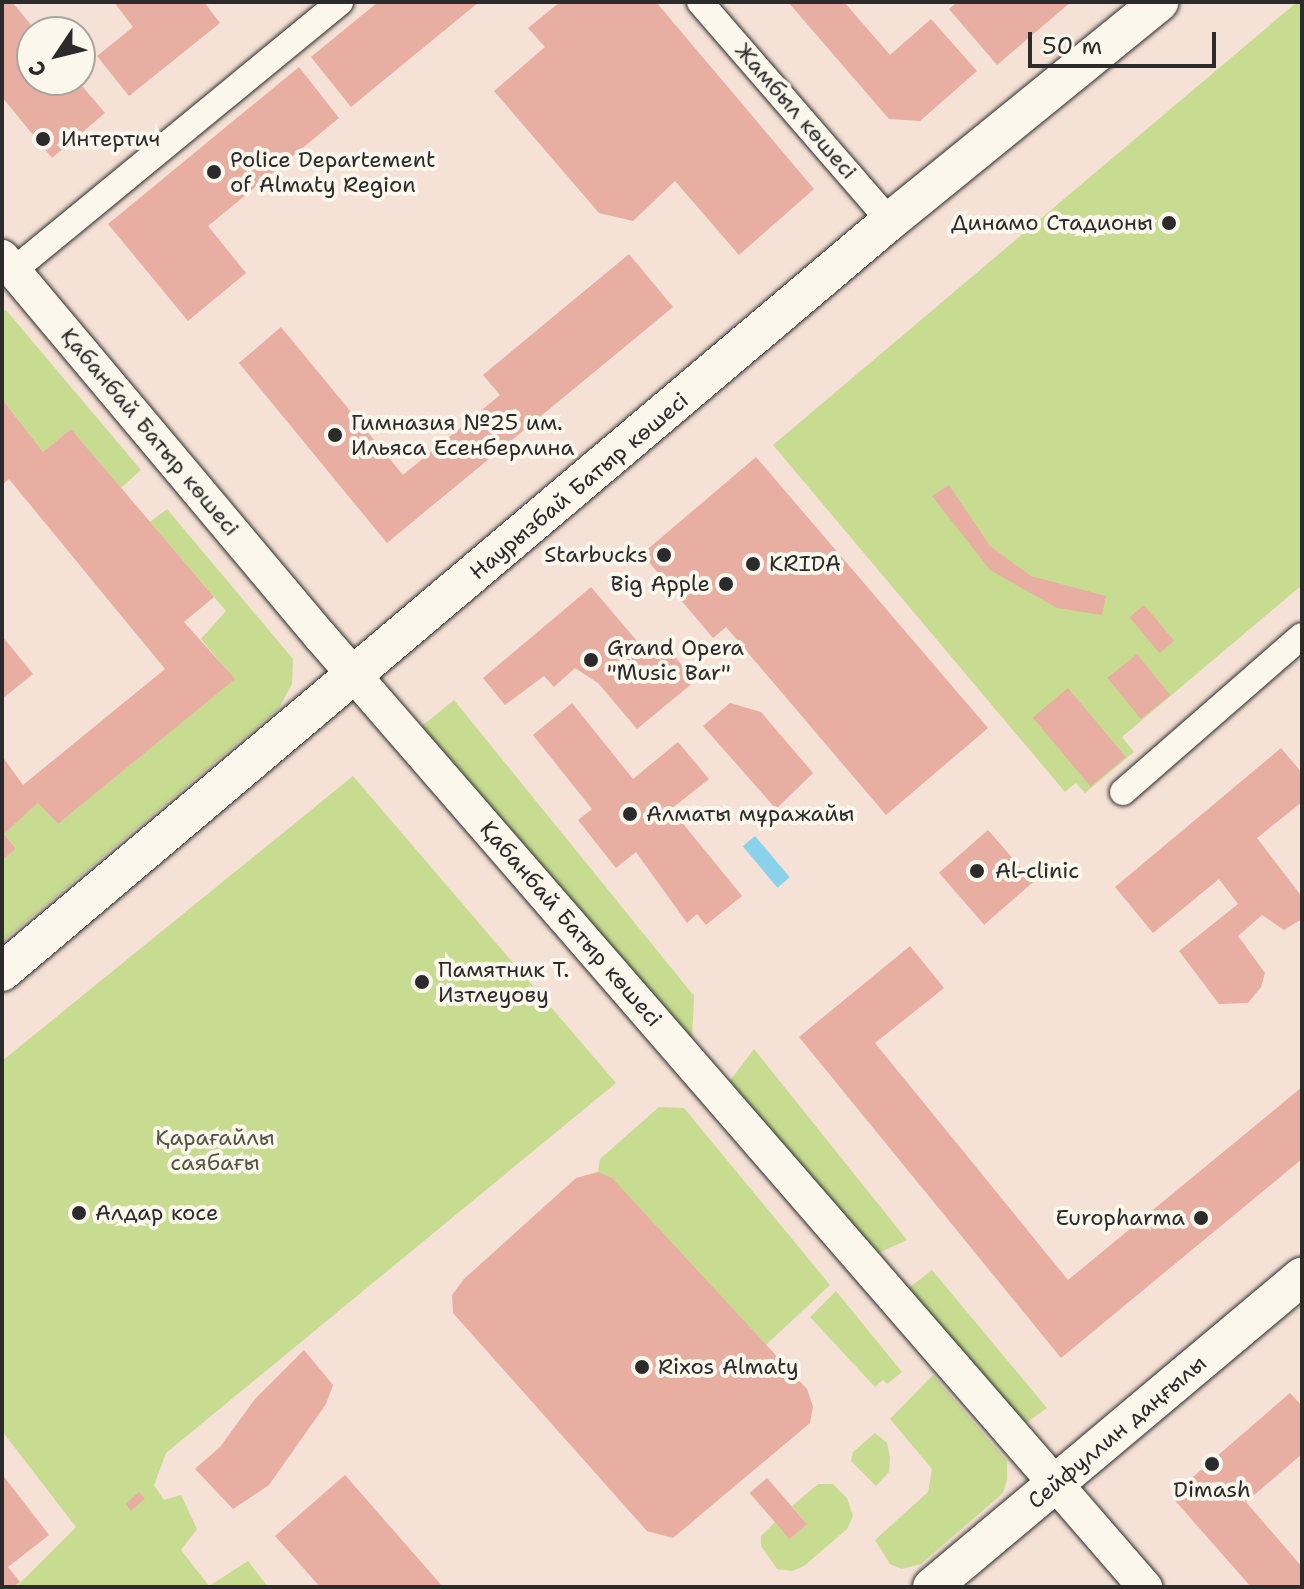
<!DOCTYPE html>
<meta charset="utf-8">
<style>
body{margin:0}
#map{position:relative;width:1304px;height:1589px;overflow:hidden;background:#f5e1d6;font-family:"Shantell Sans",sans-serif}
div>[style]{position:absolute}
.green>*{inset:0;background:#c8dc91}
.water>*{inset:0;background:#89d2ea;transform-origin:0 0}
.building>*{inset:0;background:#e7aea1;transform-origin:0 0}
.roads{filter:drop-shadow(0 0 2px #2b2b2b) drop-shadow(0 0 2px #2b2b2b)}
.minor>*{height:26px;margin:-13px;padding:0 13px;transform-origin:13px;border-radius:13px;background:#fbf7ec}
.tertiary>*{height:34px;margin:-17px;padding:0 17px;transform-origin:17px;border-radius:17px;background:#fbf7ec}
.secondary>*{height:38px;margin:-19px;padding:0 19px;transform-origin:19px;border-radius:19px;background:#fbf7ec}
.dots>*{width:22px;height:22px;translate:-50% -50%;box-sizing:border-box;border:4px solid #fbf7ec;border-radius:50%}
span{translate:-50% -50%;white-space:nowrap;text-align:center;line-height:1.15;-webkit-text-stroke:8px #fbf7ec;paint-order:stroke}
.street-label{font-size:22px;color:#2b2b2b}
.poi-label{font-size:22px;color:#2b2b2b}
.left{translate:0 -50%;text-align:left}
.right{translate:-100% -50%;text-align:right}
.park-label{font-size:22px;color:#525744}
.frame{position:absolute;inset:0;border:4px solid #2b2b2b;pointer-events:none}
.north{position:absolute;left:16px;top:16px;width:80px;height:80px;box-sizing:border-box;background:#fbf7ec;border:2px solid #a8a59f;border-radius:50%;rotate:235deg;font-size:22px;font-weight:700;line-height:32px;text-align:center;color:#2b2b2b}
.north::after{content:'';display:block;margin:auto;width:28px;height:36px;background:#2b2b2b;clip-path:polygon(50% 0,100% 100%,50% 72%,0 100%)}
.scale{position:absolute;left:1028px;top:32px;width:188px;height:36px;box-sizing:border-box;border:4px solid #2b2b2b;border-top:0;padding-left:10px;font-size:24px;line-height:28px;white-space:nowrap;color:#2b2b2b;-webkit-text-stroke:6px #fbf7ec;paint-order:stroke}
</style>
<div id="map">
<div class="green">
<div style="clip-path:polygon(1297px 2px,1302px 2px,1302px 585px,1122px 737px,1134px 752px,1085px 793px,1076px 783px,1065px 792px,773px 445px)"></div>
<div style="clip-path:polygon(6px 310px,141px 470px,121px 488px,71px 429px,43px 452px,2px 399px,2px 312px)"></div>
<div style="clip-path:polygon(167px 509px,293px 659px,292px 684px,279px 708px,2px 942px,2px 860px,16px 849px,4px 834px,38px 803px,58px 824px,234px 679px,201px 639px,226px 611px,150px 522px)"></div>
<div style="clip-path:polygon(454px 700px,694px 996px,692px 1043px,422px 726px)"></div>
<div style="clip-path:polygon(353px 776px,616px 1083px,166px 1453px,154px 1485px,164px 1500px,181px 1495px,197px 1529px,181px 1550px,209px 1586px,248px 1561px,268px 1587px,16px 1587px,76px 1527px,2px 1431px,2px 1061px)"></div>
<div style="clip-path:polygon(754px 1049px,907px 1240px,870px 1257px,726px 1086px)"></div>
<div style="clip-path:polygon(659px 1107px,684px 1108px,830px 1285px,766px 1345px,598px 1172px,600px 1159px)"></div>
<div style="clip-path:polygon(932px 1270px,1047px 1408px,1019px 1428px,901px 1294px)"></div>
<div style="clip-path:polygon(836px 1291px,902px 1372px,887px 1384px,883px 1380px,875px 1387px,810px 1317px)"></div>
<div style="clip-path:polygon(933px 1375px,1007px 1461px,1007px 1480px,1003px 1493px,921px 1564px,902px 1569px,890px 1564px,875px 1540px,928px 1492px,932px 1469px,890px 1419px)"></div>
<div style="clip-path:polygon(875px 1433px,887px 1443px,890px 1457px,889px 1472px,876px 1486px,851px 1461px,853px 1452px)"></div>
<div style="clip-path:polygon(818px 1484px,833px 1484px,847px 1498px,853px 1516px,847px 1529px,804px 1566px,792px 1571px,777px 1569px,761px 1546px,761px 1536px,775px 1522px,790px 1539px,807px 1524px,792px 1506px)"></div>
</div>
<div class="water">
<div style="left:755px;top:836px;width:54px;height:16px;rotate:50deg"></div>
</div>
<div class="building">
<div style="clip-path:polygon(2px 2px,12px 2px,37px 32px,32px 32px,32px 80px,77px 80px,105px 113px,52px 158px,2px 97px)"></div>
<div style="clip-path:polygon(114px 2px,204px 2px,220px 23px,129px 96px,97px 56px,133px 27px)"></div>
<div style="clip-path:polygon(378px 2px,479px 2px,351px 107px,311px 57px)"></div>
<div style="clip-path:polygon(560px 2px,656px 2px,814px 189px,739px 255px,675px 181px,633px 221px,599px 213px,494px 91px,545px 47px,528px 28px)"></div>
<div style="clip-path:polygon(788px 2px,844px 2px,890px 55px,931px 19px,977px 71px,920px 121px,889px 119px)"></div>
<div style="clip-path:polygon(957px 2px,1071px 2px,997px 65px,949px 9px)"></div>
<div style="clip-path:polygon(299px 67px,339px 118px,208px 226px,246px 273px,188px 321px,108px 224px)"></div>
<div style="clip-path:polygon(629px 254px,673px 307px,387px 543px,239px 363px,281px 327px,403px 475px,500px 395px,483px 375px)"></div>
<div style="clip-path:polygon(2px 399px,43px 452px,71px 429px,214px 597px,184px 622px,235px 679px,58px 824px,38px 803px,4px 834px,16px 849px,2px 860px,2px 756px,23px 785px,165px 669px,9px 479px,2px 485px)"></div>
<div style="clip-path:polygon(756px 457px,988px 728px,886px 815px,726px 627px,713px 638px,642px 554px)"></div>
<div style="clip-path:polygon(949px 485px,990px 546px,1031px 576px,1106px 596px,1102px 615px,1057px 608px,990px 570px,932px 496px)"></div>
<div style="clip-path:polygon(591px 587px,642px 647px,670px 651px,695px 681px,637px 729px,598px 683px,575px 668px,554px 687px,544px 676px,505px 705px,483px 678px)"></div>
<div style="left:1144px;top:605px;width:47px;height:19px;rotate:50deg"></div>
<div style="clip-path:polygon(2px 636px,33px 674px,2px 699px)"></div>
<div style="left:1137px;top:654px;width:53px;height:38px;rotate:51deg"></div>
<div style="left:1068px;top:688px;width:90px;height:46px;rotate:50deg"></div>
<div style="clip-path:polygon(572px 703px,633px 779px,678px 742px,709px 779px,671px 809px,742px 896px,706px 925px,697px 914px,687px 923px,636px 852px,616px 868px,578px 820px,592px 809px,533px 735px)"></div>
<div style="clip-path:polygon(730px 703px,761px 712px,813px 773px,776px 809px,703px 726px)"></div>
<div style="clip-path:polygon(1281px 748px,1302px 773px,1302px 802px,1257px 838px,1302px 897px,1302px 919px,1284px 930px,1262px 915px,1238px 936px,1265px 973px,1261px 987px,1248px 1003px,1219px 1004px,1179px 951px,1238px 904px,1219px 879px,1153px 933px,1115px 887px)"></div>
<div style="left:988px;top:830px;width:69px;height:65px;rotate:49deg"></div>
<div style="clip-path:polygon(910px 946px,944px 988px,875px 1043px,1068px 1280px,1302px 1087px,1302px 1159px,1061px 1358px,799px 1037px)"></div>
<div style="clip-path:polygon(598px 1172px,612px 1178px,807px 1389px,813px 1406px,810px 1423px,673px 1538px,647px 1531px,453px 1313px,452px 1295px,464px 1279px,576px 1178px)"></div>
<div style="clip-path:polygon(304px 1350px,333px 1385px,326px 1404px,269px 1485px,233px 1509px,195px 1469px,220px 1447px,255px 1399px)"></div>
<div style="clip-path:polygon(1290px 1393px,1302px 1406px,1302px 1454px,1246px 1502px,1302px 1567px,1302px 1587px,1251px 1587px,1171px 1496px)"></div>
<div style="clip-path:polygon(2px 1474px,49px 1535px,8px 1567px,20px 1582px,13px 1587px,2px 1587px)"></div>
<div style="clip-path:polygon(345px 1475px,443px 1587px,320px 1587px,275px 1536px)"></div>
<div style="left:767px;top:1478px;width:61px;height:23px;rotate:49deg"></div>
<div style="left:139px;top:1492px;width:9px;height:18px;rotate:49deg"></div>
</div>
<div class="roads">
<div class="minor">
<div style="left:700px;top:2px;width:290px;rotate:49.1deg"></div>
<div style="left:14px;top:270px;width:422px;rotate:-39.4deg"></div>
<div style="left:1123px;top:792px;width:237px;rotate:-41.1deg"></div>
</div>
<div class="tertiary">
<div style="left:2px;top:257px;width:496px;rotate:50deg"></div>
<div style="left:321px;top:637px;width:1258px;rotate:49.06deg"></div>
</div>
<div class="secondary">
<div style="left:2px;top:972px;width:1163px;rotate:-40.22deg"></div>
<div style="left:890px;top:221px;width:347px;rotate:-39.1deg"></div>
<div style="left:932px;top:1587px;width:483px;rotate:-40deg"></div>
</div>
</div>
<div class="dots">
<div style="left:43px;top:139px;background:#2b2b2b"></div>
<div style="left:214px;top:172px;background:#2b2b2b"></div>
<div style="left:1169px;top:223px;background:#2b2b2b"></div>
<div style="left:335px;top:435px;background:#2b2b2b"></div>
<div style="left:664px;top:555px;background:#2b2b2b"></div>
<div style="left:753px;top:564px;background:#2b2b2b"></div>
<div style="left:726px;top:584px;background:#2b2b2b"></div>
<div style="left:591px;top:660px;background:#2b2b2b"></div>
<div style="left:630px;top:814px;background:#2b2b2b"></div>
<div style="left:977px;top:871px;background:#2b2b2b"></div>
<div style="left:422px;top:982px;background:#2b2b2b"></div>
<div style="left:79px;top:1213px;background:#2b2b2b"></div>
<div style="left:1201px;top:1218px;background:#2b2b2b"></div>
<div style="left:642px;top:1367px;background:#2b2b2b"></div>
<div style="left:1212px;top:1464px;background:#2b2b2b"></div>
</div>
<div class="street-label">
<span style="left:796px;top:111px;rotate:49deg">Жамбыл көшесі</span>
<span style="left:150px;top:432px;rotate:50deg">Қабанбай Батыр көшесі</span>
<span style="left:579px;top:486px;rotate:-40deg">Наурызбай Батыр көшесі</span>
<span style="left:571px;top:924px;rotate:49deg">Қабанбай Батыр көшесі</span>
<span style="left:1117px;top:1432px;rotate:-40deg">Сейфуллин даңғылы</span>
</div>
<div class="poi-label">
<span class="left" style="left:61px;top:139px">Интертич</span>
<span class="left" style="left:230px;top:172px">Police Departement<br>of Almaty Region</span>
<span class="right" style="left:1153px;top:223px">Динамо Стадионы</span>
<span class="left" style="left:351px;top:435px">Гимназия №25 им.<br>Ильяса Есенберлина</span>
<span class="right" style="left:648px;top:555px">Starbucks</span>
<span class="left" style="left:769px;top:564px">KRIDA</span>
<span class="right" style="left:710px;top:584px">Big Apple</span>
<span class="left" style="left:607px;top:660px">Grand Opera<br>"Music Bar"</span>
<span class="left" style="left:646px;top:814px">Алматы мұражайы</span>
<span class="left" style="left:995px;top:871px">Al-clinic</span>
<span class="left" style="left:438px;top:982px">Памятник Т.<br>Изтлеуову</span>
<span class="left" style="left:95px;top:1213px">Алдар косе</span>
<span class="right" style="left:1185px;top:1218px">Europharma</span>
<span class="left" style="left:658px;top:1367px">Rixos Almaty</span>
<span style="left:1212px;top:1490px">Dimash</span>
</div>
<div class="park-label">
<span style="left:215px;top:1150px">Қарағайлы<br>саябағы</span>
</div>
<div class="frame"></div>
<div class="north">С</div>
<div class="scale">50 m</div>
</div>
